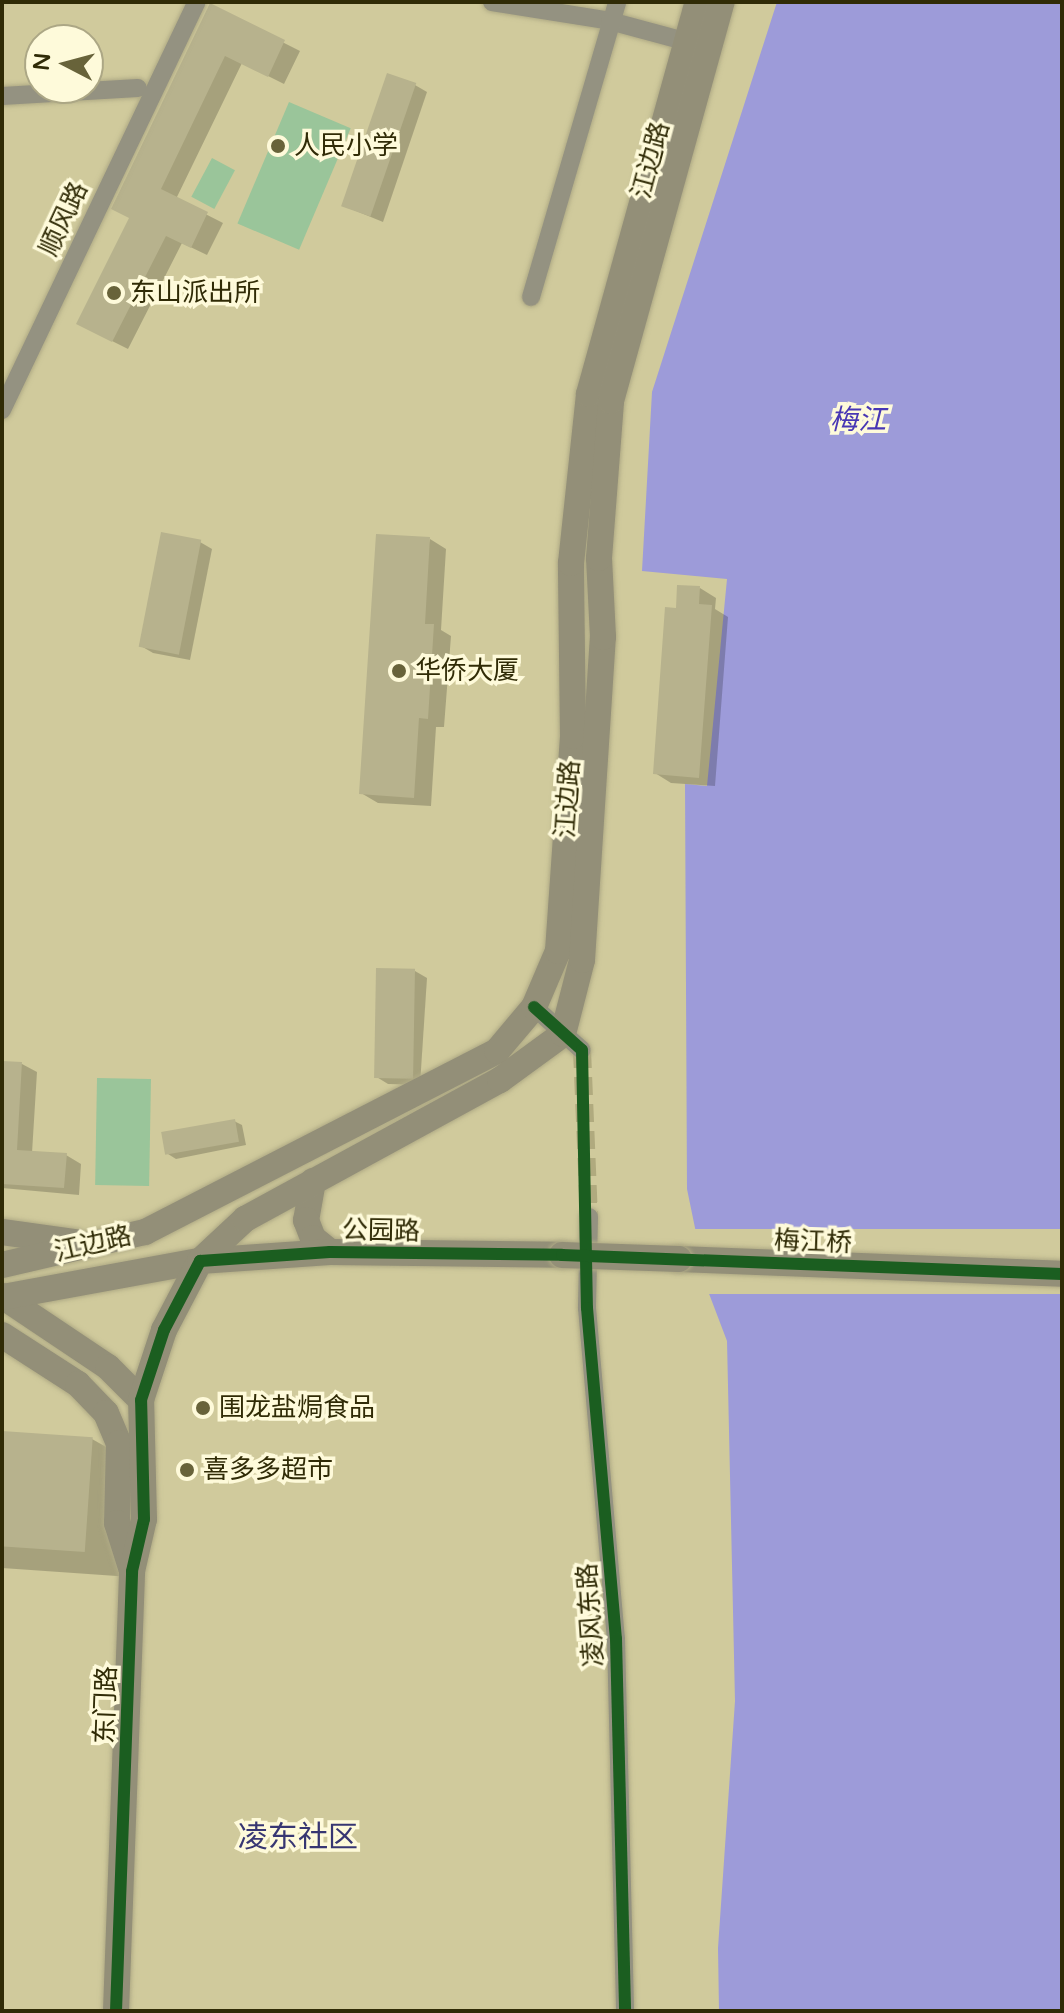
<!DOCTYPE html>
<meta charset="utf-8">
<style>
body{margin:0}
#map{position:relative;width:1064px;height:2013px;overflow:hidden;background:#d0ca9c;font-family:"Varela Round","Noto Sans SC",sans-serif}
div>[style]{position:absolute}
.green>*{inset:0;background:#9ac59a;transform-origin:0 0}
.water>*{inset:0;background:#9d9bd9}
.pier>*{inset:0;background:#d0ca9c;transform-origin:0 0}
.shadow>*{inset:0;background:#0003}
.building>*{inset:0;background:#b7b28d;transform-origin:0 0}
.street-tunnel>*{height:18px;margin-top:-9px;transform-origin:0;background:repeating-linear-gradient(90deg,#b0aa7e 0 18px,transparent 0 27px)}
.roads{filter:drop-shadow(0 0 2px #afaa85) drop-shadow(0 0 2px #afaa85)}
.street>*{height:18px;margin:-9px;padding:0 9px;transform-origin:9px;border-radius:9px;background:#949281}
.secondary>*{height:26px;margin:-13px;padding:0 13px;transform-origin:13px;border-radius:13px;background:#938f78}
.bridges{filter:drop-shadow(0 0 2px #afaa85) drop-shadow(0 0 2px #afaa85)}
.secondary-bridge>*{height:26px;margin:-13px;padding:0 13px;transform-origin:13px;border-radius:13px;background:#938f78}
.cycleway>*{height:12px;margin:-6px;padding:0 6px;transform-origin:6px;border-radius:6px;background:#1b5e20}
.dots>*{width:22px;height:22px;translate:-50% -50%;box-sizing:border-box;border:4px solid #fefada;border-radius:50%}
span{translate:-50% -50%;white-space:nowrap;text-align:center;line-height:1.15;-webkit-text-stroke:7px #fefada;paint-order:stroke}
.poi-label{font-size:26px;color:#302b06}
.left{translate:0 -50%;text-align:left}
.street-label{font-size:26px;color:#302b06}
.water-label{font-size:28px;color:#4837b4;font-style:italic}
.quarter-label{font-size:30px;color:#373672}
.frame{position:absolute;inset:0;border:4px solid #302b06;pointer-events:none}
.north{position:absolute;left:24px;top:24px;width:80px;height:80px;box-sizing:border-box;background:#fefada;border:2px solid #aca785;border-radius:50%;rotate:276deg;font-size:22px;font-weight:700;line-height:32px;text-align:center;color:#302b06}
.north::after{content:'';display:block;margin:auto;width:28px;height:36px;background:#68633a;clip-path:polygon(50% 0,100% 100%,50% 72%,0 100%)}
</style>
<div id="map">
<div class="green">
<div style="left:289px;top:102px;width:67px;height:132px;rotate:23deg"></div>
<div style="left:212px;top:158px;width:26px;height:44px;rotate:28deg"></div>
<div style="left:97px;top:1078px;width:54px;height:107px;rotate:1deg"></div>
</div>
<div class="water">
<div style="clip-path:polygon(777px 2px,1062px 2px,1062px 2011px,719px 2011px,718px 1948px,735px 1701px,727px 1341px,708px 1291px,687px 1189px,685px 784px,707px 786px,727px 579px,642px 571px,652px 392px)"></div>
</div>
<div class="pier">
<div style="left:691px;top:1229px;width:371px;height:65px"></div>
</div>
<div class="shadow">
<div style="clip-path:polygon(211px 6px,300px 51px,284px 84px,242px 63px,176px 199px,223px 223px,207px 255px,182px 243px,128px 349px,94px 332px)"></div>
<div style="clip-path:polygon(415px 85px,427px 92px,383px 222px,344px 206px)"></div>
<div style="clip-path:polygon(430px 539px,446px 549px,441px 630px,451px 636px,444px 727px,436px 727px,431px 806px,378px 803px,361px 793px)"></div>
<div style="clip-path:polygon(200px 542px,212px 549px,190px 660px,153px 653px,141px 646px)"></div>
<div style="clip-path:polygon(700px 588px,716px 598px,715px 609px,728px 617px,715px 786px,671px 783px,655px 773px,678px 610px)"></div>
<div style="clip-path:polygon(415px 971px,427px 978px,420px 1085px,388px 1084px,375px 1076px)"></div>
<div style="clip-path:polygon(2px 1063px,22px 1064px,37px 1072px,32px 1153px,66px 1155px,81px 1164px,79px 1195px,2px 1188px)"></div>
<div style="clip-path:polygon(234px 1121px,242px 1125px,246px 1145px,176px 1159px,168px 1154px)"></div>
<div style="clip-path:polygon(2px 1433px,92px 1439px,138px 1465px,131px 1577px,2px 1568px)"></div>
</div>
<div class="building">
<div style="clip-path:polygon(210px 3px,285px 40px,268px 77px,225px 56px,161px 189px,208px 212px,191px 248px,166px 236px,112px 342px,76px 324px,129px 218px,111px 209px)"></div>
<div style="left:387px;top:73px;width:31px;height:141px;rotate:19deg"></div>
<div style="left:161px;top:532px;width:41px;height:117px;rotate:11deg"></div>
<div style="clip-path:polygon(376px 534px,430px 537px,425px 624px,434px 624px,428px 719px,419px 718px,414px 798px,359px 794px)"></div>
<div style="clip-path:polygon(677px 585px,700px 586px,699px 604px,712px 605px,699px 778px,653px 774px,665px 607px,676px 608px)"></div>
<div style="left:376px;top:968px;width:39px;height:110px;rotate:1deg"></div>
<div style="clip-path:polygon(2px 1061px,22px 1062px,17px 1150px,67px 1153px,64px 1188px,2px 1184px)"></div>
<div style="left:235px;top:1119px;width:23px;height:75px;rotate:80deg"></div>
<div style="left:2px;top:1431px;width:91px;height:115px;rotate:4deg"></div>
</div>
<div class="street-tunnel">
<div style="left:582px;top:1050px;width:167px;rotate:87.6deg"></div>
</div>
<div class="roads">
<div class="street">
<div style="left:492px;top:2px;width:120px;rotate:9.1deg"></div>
<div style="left:610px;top:21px;width:77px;rotate:15.1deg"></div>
<div style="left:2px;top:96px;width:136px;rotate:-3.4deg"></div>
<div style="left:531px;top:297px;width:307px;rotate:-73.7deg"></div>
<div style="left:2px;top:410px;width:452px;rotate:-64.5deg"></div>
<div style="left:534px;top:1007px;width:64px;rotate:41.9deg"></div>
<div style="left:589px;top:1217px;width:91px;rotate:91.3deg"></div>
<div style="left:587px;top:1308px;width:332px;rotate:85deg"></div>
<div style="left:616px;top:1639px;width:372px;rotate:88.6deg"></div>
</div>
<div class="secondary">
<div style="left:313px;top:1181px;width:40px;rotate:100deg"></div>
<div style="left:306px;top:1220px;width:19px;rotate:69deg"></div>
<div style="left:313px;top:1238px;width:22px;rotate:39deg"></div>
<div style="left:2px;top:1232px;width:74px;rotate:7.8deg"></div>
<div style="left:679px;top:1259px;width:383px;rotate:2.2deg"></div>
<div style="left:2px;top:1265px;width:147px;rotate:-13deg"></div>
<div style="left:145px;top:1232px;width:396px;rotate:-27.2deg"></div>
<div style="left:497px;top:1051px;width:57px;rotate:-49.9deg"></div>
<div style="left:534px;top:1007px;width:61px;rotate:-66.8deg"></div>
<div style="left:558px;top:951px;width:216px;rotate:-86deg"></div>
<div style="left:573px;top:736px;width:173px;rotate:-90.7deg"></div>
<div style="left:571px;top:563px;width:170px;rotate:-83.9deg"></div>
<div style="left:589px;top:394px;width:407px;rotate:-74.5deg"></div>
<div style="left:2px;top:1296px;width:128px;rotate:33.8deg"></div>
<div style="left:108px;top:1367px;width:47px;rotate:45deg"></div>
<div style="left:3px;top:1297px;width:200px;rotate:-10.4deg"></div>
<div style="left:200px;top:1261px;width:130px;rotate:-4deg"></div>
<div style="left:330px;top:1252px;width:232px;rotate:0.7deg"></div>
<div style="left:2px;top:1335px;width:90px;rotate:32.8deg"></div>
<div style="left:78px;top:1384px;width:40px;rotate:46deg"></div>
<div style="left:106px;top:1413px;width:33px;rotate:67deg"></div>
<div style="left:119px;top:1443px;width:80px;rotate:91.4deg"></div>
<div style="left:117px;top:1523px;width:50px;rotate:72.6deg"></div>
<div style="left:116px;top:2011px;width:440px;rotate:-87.9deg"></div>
<div style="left:132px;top:1571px;width:53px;rotate:-77deg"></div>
<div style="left:144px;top:1519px;width:119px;rotate:-91.4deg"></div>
<div style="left:141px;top:1400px;width:74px;rotate:-71.8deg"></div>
<div style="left:164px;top:1330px;width:78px;rotate:-62.4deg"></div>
<div style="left:200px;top:1261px;width:62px;rotate:-43deg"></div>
<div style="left:245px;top:1219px;width:290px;rotate:-28.6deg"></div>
<div style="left:500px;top:1080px;width:78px;rotate:-36.1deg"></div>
<div style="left:563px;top:1034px;width:76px;rotate:-75.6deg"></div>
<div style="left:582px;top:960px;width:324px;rotate:-86.3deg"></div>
<div style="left:603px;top:637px;width:79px;rotate:-92.9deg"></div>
<div style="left:599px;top:558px;width:157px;rotate:-85.6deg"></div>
<div style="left:611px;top:401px;width:414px;rotate:-74.5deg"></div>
</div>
</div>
<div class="bridges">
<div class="secondary-bridge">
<div style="left:562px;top:1255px;width:117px;rotate:2deg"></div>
</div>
</div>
<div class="cycleway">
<div style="left:534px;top:1007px;width:64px;rotate:41.9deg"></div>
<div style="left:582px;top:1050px;width:258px;rotate:88.9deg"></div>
<div style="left:587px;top:1308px;width:332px;rotate:85deg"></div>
<div style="left:616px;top:1639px;width:372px;rotate:88.6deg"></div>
<div style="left:116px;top:2011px;width:440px;rotate:-87.9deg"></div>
<div style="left:132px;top:1571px;width:53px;rotate:-77deg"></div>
<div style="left:144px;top:1519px;width:119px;rotate:-91.4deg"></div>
<div style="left:141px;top:1400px;width:74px;rotate:-71.8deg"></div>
<div style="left:164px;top:1330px;width:78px;rotate:-62.4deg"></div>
<div style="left:200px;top:1261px;width:130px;rotate:-4deg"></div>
<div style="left:330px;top:1252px;width:232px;rotate:0.7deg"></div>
<div style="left:562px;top:1255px;width:500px;rotate:2.18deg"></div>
</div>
<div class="dots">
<div style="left:278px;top:146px;background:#68633a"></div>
<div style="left:114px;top:293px;background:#68633a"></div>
<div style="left:399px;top:671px;background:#68633a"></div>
<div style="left:203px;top:1408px;background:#68633a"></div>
<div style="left:187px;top:1470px;background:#68633a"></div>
</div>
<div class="poi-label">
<span class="left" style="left:294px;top:146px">人民小学</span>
<span class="left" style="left:130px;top:293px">东山派出所</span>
<span class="left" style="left:415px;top:671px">华侨大厦</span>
<span class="left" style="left:219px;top:1408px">围龙盐焗食品</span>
<span class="left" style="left:203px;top:1470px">喜多多超市</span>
</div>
<div class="street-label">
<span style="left:651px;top:160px;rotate:-75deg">江边路</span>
<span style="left:64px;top:219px;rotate:-65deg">顺风路</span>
<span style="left:568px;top:799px;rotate:-86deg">江边路</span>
<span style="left:381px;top:1231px;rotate:1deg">公园路</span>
<span style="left:813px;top:1242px;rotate:2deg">梅江桥</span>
<span style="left:93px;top:1244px;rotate:-13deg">江边路</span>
<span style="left:591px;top:1615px;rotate:-94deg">凌风东路</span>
<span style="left:106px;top:1705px;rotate:-88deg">东门路</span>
</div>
<div class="water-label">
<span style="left:858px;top:420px">梅江</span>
</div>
<div class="quarter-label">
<span style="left:298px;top:1838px">凌东社区</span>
</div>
<div class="frame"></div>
<div class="north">N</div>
</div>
